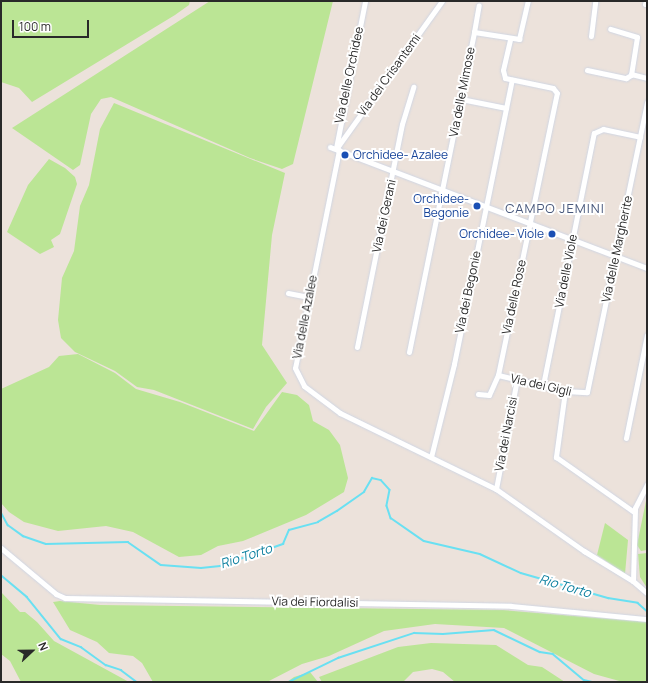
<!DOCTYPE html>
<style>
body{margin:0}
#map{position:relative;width:648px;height:683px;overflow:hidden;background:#ece2db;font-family:Manrope,sans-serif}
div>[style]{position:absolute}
.green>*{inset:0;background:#bbe595}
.stream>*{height:1.5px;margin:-0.75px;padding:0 0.75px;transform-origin:0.75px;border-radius:0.75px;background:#69e0f2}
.roads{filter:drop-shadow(0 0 1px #d0d6e3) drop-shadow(0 0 1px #d0d6e3)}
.minor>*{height:5px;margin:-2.5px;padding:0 2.5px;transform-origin:2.5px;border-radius:2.5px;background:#fff}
.dots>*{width:11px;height:11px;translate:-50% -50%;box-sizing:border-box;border:2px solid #fff;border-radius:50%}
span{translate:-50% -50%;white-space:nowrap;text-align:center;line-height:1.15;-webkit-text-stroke:4px #fff;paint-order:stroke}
.street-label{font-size:12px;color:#292929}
.transit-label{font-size:12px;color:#164399}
.left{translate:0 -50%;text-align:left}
.right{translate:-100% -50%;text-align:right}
.neighbourhood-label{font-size:13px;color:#48587c;letter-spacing:1px}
.water-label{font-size:13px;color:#097e9e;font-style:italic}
.frame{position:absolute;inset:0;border:2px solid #292929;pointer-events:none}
.north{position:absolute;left:12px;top:631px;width:40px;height:40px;-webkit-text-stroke:3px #fff;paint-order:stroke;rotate:68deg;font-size:11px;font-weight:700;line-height:16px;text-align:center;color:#292929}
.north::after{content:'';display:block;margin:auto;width:14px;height:18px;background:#292929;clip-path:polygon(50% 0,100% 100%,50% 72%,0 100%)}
.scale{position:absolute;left:12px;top:20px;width:77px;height:18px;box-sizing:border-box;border:2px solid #292929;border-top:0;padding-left:5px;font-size:12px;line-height:14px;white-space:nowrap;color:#292929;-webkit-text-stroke:3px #fff;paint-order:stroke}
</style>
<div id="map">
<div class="green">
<div style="clip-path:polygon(1px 1px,190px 1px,189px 5px,175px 15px,32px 102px,19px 88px,1px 82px)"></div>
<div style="clip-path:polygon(210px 1px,333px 1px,293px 164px,282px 169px,250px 158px,111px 97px,101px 99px,91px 114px,80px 165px,73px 170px,12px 128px)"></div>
<div style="clip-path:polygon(114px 103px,285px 173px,272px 235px,262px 345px,287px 383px,266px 407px,253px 429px,154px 390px,137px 387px,115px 371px,75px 352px,61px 338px,58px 320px,62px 278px,74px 251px,80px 206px,89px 185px,100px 129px)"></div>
<div style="clip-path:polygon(49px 159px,65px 168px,75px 177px,77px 184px,60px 234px,51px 240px,54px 247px,40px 254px,7px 232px,28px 185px)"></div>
<div style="clip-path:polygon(78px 354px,115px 373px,136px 389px,180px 402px,254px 431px,282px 392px,297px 395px,309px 405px,313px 421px,329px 430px,340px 445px,348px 478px,344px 492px,306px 515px,243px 541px,218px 546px,201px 555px,179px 557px,133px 532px,106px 526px,58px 531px,24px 522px,9px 512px,1px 503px,1px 389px,49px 367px,59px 356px)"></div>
<div style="clip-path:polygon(647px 496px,647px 550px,641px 551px,637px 545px)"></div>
<div style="clip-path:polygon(605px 523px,628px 540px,625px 574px,597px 555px)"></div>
<div style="clip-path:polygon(647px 553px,647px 588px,640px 577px,638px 554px)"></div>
<div style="clip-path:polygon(1px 592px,20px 612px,25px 612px,37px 622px,54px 641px,129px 682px,21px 682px,10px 661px,1px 654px)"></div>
<div style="clip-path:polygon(60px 601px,100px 605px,503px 610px,647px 622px,647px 682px,623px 682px,594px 674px,504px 628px,435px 624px,384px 631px,329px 656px,302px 664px,267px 682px,153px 682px,142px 663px,133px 656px,109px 653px,97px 642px,70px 630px,53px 602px)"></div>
<div style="clip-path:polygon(431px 643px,496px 645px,528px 665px,542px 667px,565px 682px,455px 682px,443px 672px,432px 669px,413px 672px,403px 682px,322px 682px,319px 677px,398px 647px)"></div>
<div style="clip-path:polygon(310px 672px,318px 682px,287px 682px,294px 677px)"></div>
</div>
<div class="stream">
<div style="left:1px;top:512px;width:15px;rotate:62deg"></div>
<div style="left:8px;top:525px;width:19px;rotate:36deg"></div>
<div style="left:23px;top:536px;width:24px;rotate:19deg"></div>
<div style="left:46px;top:544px;width:82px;rotate:-1.4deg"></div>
<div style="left:128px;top:542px;width:40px;rotate:34.9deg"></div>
<div style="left:161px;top:565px;width:40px;rotate:4.3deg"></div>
<div style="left:201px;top:568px;width:19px;rotate:-6deg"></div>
<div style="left:220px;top:566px;width:67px;rotate:-19.2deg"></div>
<div style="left:283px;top:544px;width:15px;rotate:-67deg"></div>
<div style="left:289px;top:530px;width:30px;rotate:-15deg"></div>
<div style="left:318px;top:522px;width:22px;rotate:-30deg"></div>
<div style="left:337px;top:511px;width:33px;rotate:-35deg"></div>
<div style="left:364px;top:492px;width:16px;rotate:-60deg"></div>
<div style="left:372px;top:478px;width:9px;rotate:13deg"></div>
<div style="left:381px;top:480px;width:13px;rotate:48deg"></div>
<div style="left:390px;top:490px;width:16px;rotate:101deg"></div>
<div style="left:387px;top:506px;width:13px;rotate:72deg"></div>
<div style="left:391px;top:518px;width:40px;rotate:34.9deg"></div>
<div style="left:424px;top:541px;width:57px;rotate:13.1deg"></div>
<div style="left:480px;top:554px;width:45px;rotate:24.9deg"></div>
<div style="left:521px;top:573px;width:91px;rotate:16deg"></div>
<div style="left:608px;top:598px;width:30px;rotate:9deg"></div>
<div style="left:638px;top:603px;width:12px;rotate:42deg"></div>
<div style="left:1px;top:575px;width:34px;rotate:40deg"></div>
<div style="left:27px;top:597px;width:54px;rotate:51deg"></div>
<div style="left:61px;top:639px;width:22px;rotate:22deg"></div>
<div style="left:81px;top:647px;width:31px;rotate:36deg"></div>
<div style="left:106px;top:665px;width:16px;rotate:18deg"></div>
<div style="left:121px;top:670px;width:20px;rotate:37deg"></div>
<div style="left:289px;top:682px;width:55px;rotate:-26.1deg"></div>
<div style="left:338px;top:658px;width:80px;rotate:-18.2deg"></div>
<div style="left:414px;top:633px;width:29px;rotate:2deg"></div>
<div style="left:443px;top:634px;width:51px;rotate:-4.5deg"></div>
<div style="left:494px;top:630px;width:51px;rotate:25.6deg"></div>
<div style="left:540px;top:652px;width:13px;rotate:9deg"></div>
<div style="left:553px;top:654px;width:40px;rotate:40deg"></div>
<div style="left:584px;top:680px;width:9px;rotate:13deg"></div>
</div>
<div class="roads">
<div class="minor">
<div style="left:645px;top:4px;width:3px;rotate:-72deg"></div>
<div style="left:474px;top:32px;width:27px;rotate:-80deg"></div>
<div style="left:591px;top:36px;width:35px;rotate:-83deg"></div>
<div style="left:587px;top:70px;width:40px;rotate:12deg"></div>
<div style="left:626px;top:78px;width:6px;rotate:-31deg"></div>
<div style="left:631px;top:75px;width:38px;rotate:-81deg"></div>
<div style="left:637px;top:37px;width:28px;rotate:-163deg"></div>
<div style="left:631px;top:74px;width:16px;rotate:14deg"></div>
<div style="left:461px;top:99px;width:46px;rotate:11.3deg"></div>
<div style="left:330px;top:147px;width:339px;rotate:20.9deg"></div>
<div style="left:336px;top:148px;width:150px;rotate:-78.8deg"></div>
<div style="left:336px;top:149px;width:182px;rotate:-54.4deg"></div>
<div style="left:339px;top:150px;width:222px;rotate:101.4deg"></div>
<div style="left:295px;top:368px;width:20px;rotate:63deg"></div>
<div style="left:304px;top:386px;width:45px;rotate:36.9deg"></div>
<div style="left:340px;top:413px;width:174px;rotate:26deg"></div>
<div style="left:496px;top:489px;width:108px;rotate:35.2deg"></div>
<div style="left:584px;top:551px;width:57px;rotate:31.5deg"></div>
<div style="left:633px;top:581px;width:18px;rotate:41deg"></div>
<div style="left:288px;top:293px;width:21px;rotate:11deg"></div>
<div style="left:357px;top:347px;width:227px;rotate:-78.6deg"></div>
<div style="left:402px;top:124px;width:39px;rotate:-73deg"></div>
<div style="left:409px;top:352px;width:327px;rotate:-78.5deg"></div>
<div style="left:474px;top:32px;width:46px;rotate:8.8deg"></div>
<div style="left:519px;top:39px;width:39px;rotate:-77deg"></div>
<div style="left:498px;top:375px;width:69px;rotate:13.4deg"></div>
<div style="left:565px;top:391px;width:22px;rotate:3deg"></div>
<div style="left:587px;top:392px;width:296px;rotate:-78.3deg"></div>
<div style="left:543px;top:385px;width:257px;rotate:-78.6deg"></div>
<div style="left:594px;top:133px;width:10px;rotate:-24deg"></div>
<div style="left:603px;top:129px;width:38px;rotate:12deg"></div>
<div style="left:565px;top:391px;width:67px;rotate:97.8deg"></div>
<div style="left:556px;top:457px;width:95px;rotate:35.2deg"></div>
<div style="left:478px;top:394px;width:11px;rotate:5deg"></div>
<div style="left:489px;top:395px;width:22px;rotate:-66deg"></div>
<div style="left:498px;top:375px;width:288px;rotate:-78.2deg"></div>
<div style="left:557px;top:93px;width:6px;rotate:-129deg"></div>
<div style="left:553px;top:88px;width:49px;rotate:-168.2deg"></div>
<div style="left:505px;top:78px;width:8px;rotate:-104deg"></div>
<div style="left:503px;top:70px;width:32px;rotate:-77deg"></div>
<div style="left:626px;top:438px;width:105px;rotate:-78.5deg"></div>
<div style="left:431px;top:457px;width:96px;rotate:-76.1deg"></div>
<div style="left:454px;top:364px;width:290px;rotate:-78.5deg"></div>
<div style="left:496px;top:489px;width:112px;rotate:-79.2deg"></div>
<div style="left:1px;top:548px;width:72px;rotate:39.9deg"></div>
<div style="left:56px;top:594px;width:10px;rotate:24deg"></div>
<div style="left:65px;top:598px;width:446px;rotate:1deg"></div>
<div style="left:511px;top:606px;width:137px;rotate:5.5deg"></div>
<div style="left:633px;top:581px;width:73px;rotate:-88.4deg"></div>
<div style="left:635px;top:508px;width:27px;rotate:-63deg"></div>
</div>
</div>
<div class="dots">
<div style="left:345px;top:155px;background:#1a4fb4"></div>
<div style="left:477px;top:206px;background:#1a4fb4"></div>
<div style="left:552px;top:234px;background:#1a4fb4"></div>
</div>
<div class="street-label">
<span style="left:349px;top:75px;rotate:-78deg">Via delle Orchidee</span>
<span style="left:389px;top:75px;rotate:-54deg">Via dei Crisantemi</span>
<span style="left:462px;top:92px;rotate:-79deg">Via delle Mimose</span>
<span style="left:384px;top:216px;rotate:-78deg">Via dei Gerani</span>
<span style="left:617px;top:249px;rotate:-78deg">Via delle Margherite</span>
<span style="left:566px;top:271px;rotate:-79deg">Via delle Viole</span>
<span style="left:468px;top:292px;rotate:-78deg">Via dei Begonie</span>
<span style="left:514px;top:297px;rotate:-78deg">Via delle Rose</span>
<span style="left:305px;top:317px;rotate:-79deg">Via delle Azalee</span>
<span style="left:541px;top:385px;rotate:13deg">Via dei Gigli</span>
<span style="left:506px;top:434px;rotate:-79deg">Via dei Narcisi</span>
<span style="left:315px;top:602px;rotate:1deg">Via dei Fiordalisi</span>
</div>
<div class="transit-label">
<span class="left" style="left:353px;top:155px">Orchidee- Azalee</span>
<span class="right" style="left:469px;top:206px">Orchidee-<br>Begonie</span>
<span class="right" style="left:544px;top:234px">Orchidee- Viole</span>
</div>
<div class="neighbourhood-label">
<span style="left:555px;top:208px">CAMPO JEMINI</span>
</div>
<div class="water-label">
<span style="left:246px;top:556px;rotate:-18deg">Rio Torto</span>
<span style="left:565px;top:586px;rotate:16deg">Rio Torto</span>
</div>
<div class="frame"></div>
<div class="north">N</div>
<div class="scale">100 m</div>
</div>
